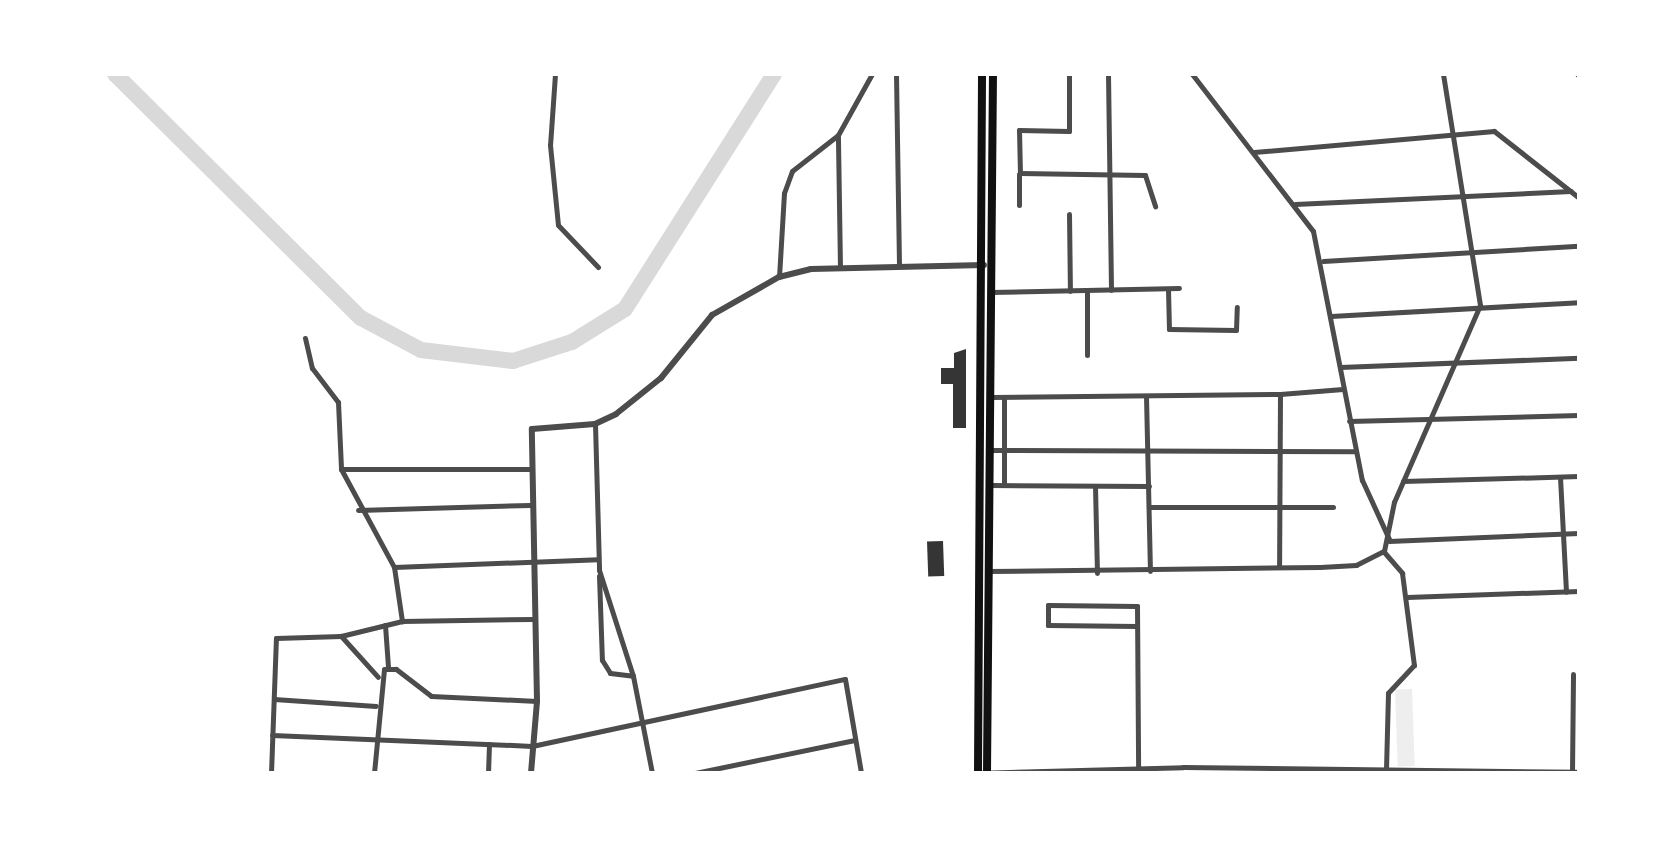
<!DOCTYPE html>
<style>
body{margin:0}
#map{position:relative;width:1653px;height:847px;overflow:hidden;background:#fff;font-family:Figtree,sans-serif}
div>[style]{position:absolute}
.green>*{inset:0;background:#eee;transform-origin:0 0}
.river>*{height:16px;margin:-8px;padding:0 8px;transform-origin:8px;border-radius:8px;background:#d9d9d9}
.building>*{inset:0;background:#353535;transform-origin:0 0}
.minor>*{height:5px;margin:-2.5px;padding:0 2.5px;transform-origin:2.5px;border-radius:2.5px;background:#4c4c4c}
.tertiary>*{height:6px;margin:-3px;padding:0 3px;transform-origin:3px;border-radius:3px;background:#4c4c4c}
.trunk>*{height:8px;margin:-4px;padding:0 4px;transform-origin:4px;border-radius:4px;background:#111}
span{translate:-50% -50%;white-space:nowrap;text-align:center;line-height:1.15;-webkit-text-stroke:6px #fff;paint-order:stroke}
.frame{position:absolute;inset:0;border:76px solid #fff;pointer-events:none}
</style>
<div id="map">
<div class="green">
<div style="left:1412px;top:689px;width:77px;height:17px;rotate:88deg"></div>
</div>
<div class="river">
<div style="left:115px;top:74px;width:346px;rotate:44.8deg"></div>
<div style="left:361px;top:318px;width:68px;rotate:28.1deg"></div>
<div style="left:421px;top:350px;width:93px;rotate:6.8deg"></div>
<div style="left:513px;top:361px;width:62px;rotate:-17.9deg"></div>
<div style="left:572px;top:342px;width:62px;rotate:-31.9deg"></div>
<div style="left:625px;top:309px;width:278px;rotate:-57.6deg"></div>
</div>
<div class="building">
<div style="clip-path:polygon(966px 349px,966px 428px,953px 428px,953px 384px,941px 384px,941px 368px,954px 368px,954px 353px)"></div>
<div style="left:943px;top:541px;width:35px;height:16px;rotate:88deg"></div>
</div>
<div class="minor">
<div style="left:555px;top:74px;width:71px;rotate:94deg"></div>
<div style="left:550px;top:145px;width:80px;rotate:84.3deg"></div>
<div style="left:558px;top:225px;width:58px;rotate:46.4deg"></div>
<div style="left:896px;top:74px;width:192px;rotate:89.1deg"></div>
<div style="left:1069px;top:74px;width:57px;rotate:90deg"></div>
<div style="left:1069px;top:131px;width:50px;rotate:-178.9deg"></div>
<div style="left:1019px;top:130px;width:43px;rotate:88.7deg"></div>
<div style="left:1020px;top:173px;width:125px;rotate:0.9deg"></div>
<div style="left:1145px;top:175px;width:33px;rotate:72deg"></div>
<div style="left:1108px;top:74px;width:216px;rotate:89.2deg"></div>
<div style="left:1192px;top:74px;width:198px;rotate:52.4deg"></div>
<div style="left:1313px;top:231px;width:254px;rotate:78.9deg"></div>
<div style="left:1362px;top:480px;width:65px;rotate:65.4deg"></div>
<div style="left:1577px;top:74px;width:3px;rotate:45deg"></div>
<div style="left:1254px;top:152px;width:241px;rotate:-5deg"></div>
<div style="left:1494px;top:131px;width:108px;rotate:38.2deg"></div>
<div style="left:1295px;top:204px;width:276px;rotate:-2.7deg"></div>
<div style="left:1019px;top:205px;width:31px;rotate:-90deg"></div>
<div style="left:1069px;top:214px;width:77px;rotate:89.3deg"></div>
<div style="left:1323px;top:261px;width:256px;rotate:-3.4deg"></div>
<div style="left:840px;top:268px;width:133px;rotate:-90.9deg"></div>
<div style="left:838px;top:135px;width:70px;rotate:-60.9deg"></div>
<div style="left:779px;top:277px;width:84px;rotate:-86.6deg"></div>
<div style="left:784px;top:193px;width:23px;rotate:-70deg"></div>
<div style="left:792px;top:171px;width:58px;rotate:-38deg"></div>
<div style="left:1168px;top:289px;width:40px;rotate:88.6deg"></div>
<div style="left:1169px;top:329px;width:67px;rotate:0.9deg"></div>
<div style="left:1236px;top:330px;width:23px;rotate:-88deg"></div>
<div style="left:1087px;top:290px;width:65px;rotate:90deg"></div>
<div style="left:991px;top:292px;width:188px;rotate:-1.2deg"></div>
<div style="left:1331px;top:316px;width:248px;rotate:-3.2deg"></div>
<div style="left:305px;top:338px;width:31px;rotate:77deg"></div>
<div style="left:312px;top:368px;width:43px;rotate:52.6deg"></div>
<div style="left:338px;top:402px;width:67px;rotate:87.4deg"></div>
<div style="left:341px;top:469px;width:111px;rotate:61.6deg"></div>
<div style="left:394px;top:567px;width:55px;rotate:81.6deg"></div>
<div style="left:402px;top:621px;width:131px;rotate:-0.9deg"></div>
<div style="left:1340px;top:367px;width:239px;rotate:-2.2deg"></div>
<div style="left:1280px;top:394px;width:63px;rotate:-4.5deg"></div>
<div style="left:1146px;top:396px;width:175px;rotate:88.7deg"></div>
<div style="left:992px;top:397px;width:288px;rotate:-0.6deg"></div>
<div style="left:1280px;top:394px;width:172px;rotate:90.3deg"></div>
<div style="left:1349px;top:421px;width:230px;rotate:-1.5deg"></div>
<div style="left:595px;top:424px;width:146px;rotate:88.4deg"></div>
<div style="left:599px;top:570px;width:111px;rotate:72.2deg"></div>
<div style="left:633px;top:676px;width:99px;rotate:78.9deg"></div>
<div style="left:991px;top:450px;width:365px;rotate:0.2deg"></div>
<div style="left:341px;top:469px;width:189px"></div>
<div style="left:1560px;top:477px;width:115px;rotate:87deg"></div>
<div style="left:1403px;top:481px;width:176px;rotate:-1.6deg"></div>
<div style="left:991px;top:485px;width:158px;rotate:0.4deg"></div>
<div style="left:1004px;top:485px;width:88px;rotate:-90deg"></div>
<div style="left:1095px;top:486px;width:87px;rotate:88.7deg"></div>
<div style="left:1149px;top:507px;width:184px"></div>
<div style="left:358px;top:510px;width:172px;rotate:-1.7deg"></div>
<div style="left:1389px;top:541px;width:190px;rotate:-2.4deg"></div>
<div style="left:1384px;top:552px;width:28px;rotate:49deg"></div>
<div style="left:1402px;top:573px;width:93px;rotate:82.6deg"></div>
<div style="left:1414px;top:665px;width:38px;rotate:133deg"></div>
<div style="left:1388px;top:693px;width:78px;rotate:91.5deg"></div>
<div style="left:394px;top:567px;width:204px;rotate:-2.2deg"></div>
<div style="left:988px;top:571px;width:332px;rotate:-0.7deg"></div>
<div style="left:1320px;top:567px;width:36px;rotate:-3deg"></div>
<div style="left:1356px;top:565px;width:31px;rotate:-27deg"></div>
<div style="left:1384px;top:551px;width:50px;rotate:-78.5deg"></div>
<div style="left:1394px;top:502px;width:215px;rotate:-66.4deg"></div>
<div style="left:1480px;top:305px;width:234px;rotate:-99.1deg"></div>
<div style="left:599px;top:576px;width:84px;rotate:88deg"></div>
<div style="left:602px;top:660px;width:15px;rotate:58deg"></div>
<div style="left:610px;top:673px;width:23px;rotate:7deg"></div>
<div style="left:1407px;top:597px;width:172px;rotate:-2deg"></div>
<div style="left:385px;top:625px;width:42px;rotate:85.9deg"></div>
<div style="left:1137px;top:626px;width:89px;rotate:-179.4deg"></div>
<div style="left:1048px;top:625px;width:20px;rotate:-90deg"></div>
<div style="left:1048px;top:605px;width:89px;rotate:0.6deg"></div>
<div style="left:1137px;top:606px;width:161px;rotate:89.6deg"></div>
<div style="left:341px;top:636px;width:63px;rotate:-13.8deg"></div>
<div style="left:274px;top:699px;width:102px;rotate:3.9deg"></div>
<div style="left:272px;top:735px;width:260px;rotate:2.4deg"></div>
<div style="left:532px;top:746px;width:320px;rotate:-12.1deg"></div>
<div style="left:845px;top:679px;width:95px;rotate:80.3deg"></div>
<div style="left:1572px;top:772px;width:98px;rotate:-89.4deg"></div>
<div style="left:271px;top:773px;width:135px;rotate:-87.9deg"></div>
<div style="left:276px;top:638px;width:65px;rotate:-1.8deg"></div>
<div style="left:341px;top:636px;width:55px;rotate:47.9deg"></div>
<div style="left:374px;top:773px;width:104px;rotate:-84.5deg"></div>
<div style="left:384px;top:669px;width:12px"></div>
<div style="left:396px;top:669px;width:44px;rotate:37.6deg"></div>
<div style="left:431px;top:696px;width:106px;rotate:2.7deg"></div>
<div style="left:488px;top:773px;width:29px;rotate:-88deg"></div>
<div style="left:695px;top:773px;width:163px;rotate:-11.7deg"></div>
<div style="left:973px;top:773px;width:210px;rotate:-1.6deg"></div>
<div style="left:1183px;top:767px;width:396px;rotate:0.7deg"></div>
</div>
<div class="tertiary">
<div style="left:531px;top:773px;width:72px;rotate:-85.2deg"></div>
<div style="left:537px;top:701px;width:272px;rotate:-91.1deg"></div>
<div style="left:532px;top:429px;width:63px;rotate:-4.5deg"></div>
<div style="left:595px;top:424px;width:23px;rotate:-25deg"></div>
<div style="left:616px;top:414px;width:58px;rotate:-38.7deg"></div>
<div style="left:661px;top:378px;width:81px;rotate:-51deg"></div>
<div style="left:712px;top:315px;width:77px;rotate:-29.6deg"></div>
<div style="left:779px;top:277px;width:33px;rotate:-14deg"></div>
<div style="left:811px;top:269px;width:173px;rotate:-1.3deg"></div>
</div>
<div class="trunk">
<div style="left:978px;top:773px;width:699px;rotate:-89.67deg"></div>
<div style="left:987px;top:773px;width:699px;rotate:-89.51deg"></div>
</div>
<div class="frame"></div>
</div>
